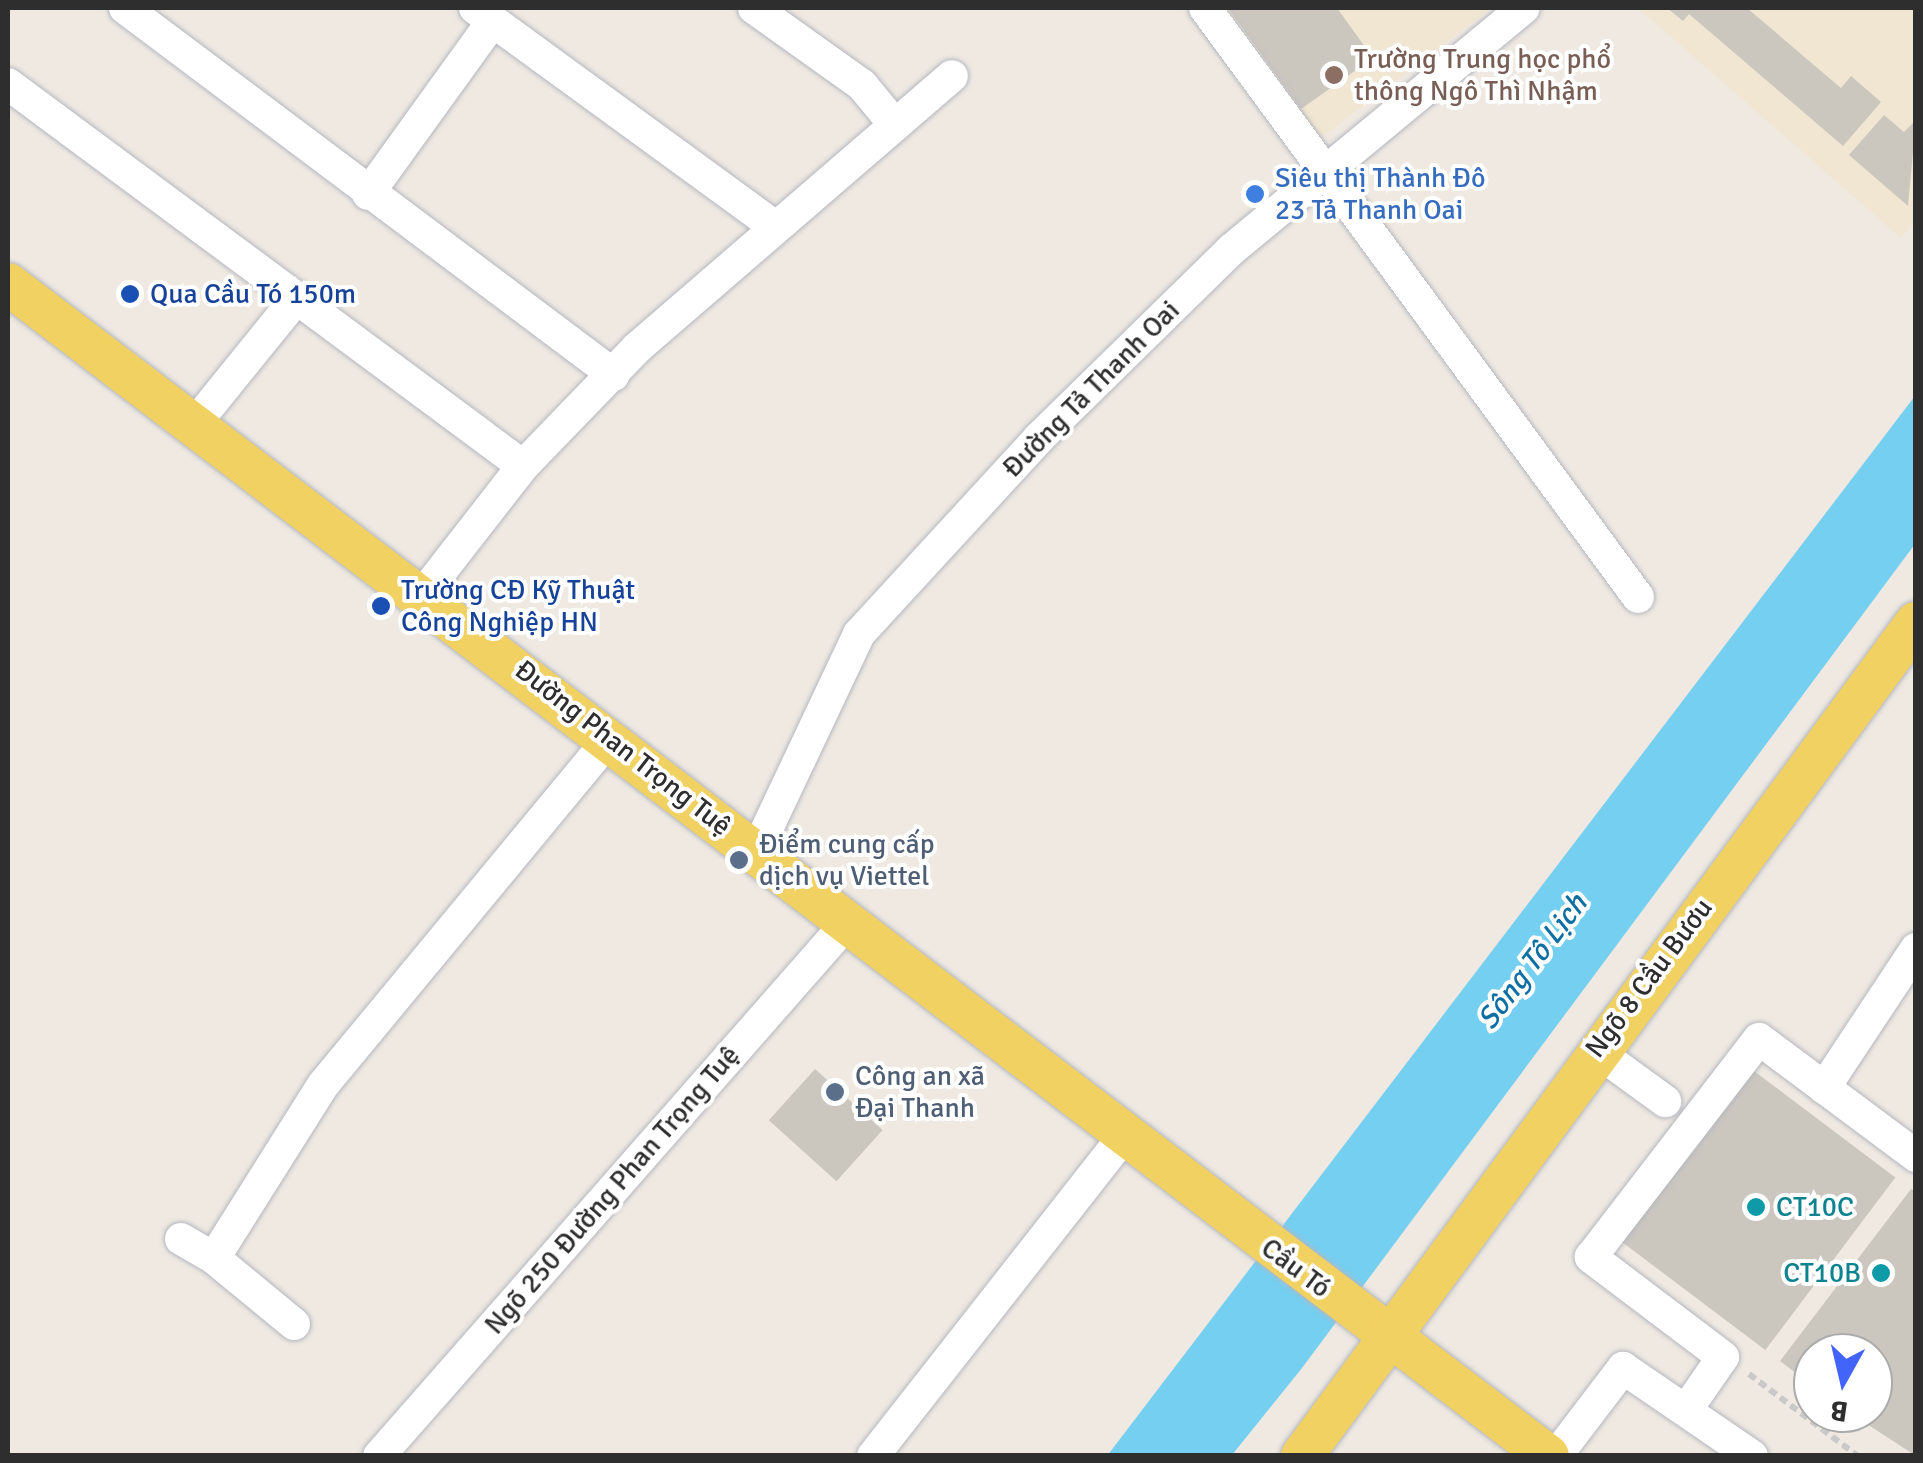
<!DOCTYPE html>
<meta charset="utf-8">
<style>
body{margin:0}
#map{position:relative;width:1923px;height:1463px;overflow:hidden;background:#efe9e1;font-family:Signika,sans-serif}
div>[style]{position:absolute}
.education>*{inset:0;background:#f0e6d1}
.water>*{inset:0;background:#75cff0}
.building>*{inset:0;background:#cbc7bf;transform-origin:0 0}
.path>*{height:6px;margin-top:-3px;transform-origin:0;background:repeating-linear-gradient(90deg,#c9c9c9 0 8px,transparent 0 13px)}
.roads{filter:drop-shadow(0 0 2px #b4b7c1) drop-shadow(0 0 2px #b4b7c1)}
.minor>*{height:32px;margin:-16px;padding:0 16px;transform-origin:16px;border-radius:16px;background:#fff}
.major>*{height:42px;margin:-21px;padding:0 21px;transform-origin:21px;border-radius:21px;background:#f2d163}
.dots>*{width:28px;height:28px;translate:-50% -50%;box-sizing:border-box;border:5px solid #fff;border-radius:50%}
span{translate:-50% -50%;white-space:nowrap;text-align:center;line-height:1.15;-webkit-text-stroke:8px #fff;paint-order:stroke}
.education-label{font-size:28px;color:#785e54}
.left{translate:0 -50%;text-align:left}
.shop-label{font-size:28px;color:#366cbe}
.transit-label{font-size:28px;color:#164399}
.street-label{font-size:28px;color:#2e2e2e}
.service-label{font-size:28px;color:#4e5e75}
.culture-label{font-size:28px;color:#0d838f}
.right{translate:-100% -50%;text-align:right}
.water-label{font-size:30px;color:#0d6fa3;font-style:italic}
.frame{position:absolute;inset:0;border:10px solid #2e2e2e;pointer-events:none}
.north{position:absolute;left:1793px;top:1333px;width:100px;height:100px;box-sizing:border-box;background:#fff;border:2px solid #ababab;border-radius:50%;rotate:188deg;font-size:28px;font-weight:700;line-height:40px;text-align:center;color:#2e2e2e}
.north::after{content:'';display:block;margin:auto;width:35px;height:45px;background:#4264fb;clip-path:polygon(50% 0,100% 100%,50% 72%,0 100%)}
</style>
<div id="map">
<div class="education">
<div style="clip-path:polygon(1217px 8px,1491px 8px,1314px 143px)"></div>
<div style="clip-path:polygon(1638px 8px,1915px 8px,1915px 221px,1901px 238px)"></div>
</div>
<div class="water">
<div style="clip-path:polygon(1915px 396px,1915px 544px,1302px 1368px,1232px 1455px,1107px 1456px)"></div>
</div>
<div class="building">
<div style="clip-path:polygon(1228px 8px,1337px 8px,1373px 58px,1301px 109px)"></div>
<div style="clip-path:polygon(1667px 8px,1747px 8px,1841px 88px,1851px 76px,1881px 102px,1843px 146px,1689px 14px,1683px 21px)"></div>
<div style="clip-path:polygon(1884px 115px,1904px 132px,1916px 120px,1908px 206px,1849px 155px)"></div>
<div style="left:1746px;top:1065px;width:187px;height:216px;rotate:37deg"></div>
<div style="left:815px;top:1069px;width:91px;height:69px;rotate:42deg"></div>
<div style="clip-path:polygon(1911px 1189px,1916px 1192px,1916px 1456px,1850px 1413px,1873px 1413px,1873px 1353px,1813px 1353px,1813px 1386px,1780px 1361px)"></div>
</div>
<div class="path">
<div style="left:1749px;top:1374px;width:136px;rotate:37deg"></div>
</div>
<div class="roads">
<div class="minor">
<div style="left:125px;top:8px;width:611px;rotate:36.89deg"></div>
<div style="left:475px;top:8px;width:371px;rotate:36.1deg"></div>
<div style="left:754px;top:8px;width:133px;rotate:35.5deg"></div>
<div style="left:862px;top:85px;width:52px;rotate:50.5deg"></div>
<div style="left:1205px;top:8px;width:731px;rotate:53.68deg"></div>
<div style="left:8px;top:84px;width:641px;rotate:36.57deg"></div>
<div style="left:368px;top:194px;width:212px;rotate:-54.2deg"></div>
<div style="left:193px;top:426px;width:162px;rotate:-51deg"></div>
<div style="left:424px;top:593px;width:161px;rotate:-52.1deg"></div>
<div style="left:523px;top:466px;width:164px;rotate:-46deg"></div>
<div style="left:637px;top:348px;width:416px;rotate:-40.8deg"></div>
<div style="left:756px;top:852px;width:241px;rotate:-64.7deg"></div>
<div style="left:859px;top:634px;width:266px;rotate:-47.4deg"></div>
<div style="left:1039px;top:438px;width:269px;rotate:-44.4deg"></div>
<div style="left:1231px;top:250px;width:380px;rotate:-39.6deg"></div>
<div style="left:1595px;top:1050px;width:87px;rotate:36.1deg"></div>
<div style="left:1824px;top:1088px;width:167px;rotate:-56.5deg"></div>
<div style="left:181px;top:1239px;width:38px;rotate:30deg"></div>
<div style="left:294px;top:1324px;width:104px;rotate:-140.5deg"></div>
<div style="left:214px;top:1258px;width:204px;rotate:-57.8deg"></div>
<div style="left:323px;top:1085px;width:449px;rotate:-50.4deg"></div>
<div style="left:1687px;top:1409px;width:63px;rotate:-55.3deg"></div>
<div style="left:1723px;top:1357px;width:166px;rotate:-142.9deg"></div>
<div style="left:1591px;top:1257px;width:275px;rotate:-52.4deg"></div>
<div style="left:1759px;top:1039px;width:196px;rotate:36.7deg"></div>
<div style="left:379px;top:1456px;width:708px;rotate:-48.72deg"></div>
<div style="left:873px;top:1456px;width:403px;rotate:-51.9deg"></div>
<div style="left:1556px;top:1456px;width:111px;rotate:-52.7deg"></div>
<div style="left:1623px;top:1368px;width:156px;rotate:34.3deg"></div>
</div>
<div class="major">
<div style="left:8px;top:284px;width:1935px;rotate:37.27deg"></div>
<div style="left:1302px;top:1456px;width:1035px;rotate:-53.61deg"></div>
</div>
</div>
<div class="dots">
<div style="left:1334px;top:75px;background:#8d6e63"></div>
<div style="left:1255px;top:194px;background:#3f7fe0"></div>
<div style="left:130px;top:294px;background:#1a4fb4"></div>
<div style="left:381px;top:606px;background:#1a4fb4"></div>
<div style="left:739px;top:860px;background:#5c6f8a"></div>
<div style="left:835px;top:1092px;background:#5c6f8a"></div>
<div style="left:1756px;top:1207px;background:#0f9aa8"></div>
<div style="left:1881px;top:1273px;background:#0f9aa8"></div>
</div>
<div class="education-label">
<span class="left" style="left:1354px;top:75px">Trường Trung học phổ<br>thông Ngô Thì Nhậm</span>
</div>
<div class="shop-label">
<span class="left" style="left:1275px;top:194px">Siêu thị Thành Đô<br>23 Tả Thanh Oai</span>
</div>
<div class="transit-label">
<span class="left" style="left:150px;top:294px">Qua Cầu Tó 150m</span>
<span class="left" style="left:401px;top:606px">Trường CĐ Kỹ Thuật<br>Công Nghiệp HN</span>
</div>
<div class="street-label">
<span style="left:1091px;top:389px;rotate:-45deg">Đường Tả Thanh Oai</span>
<span style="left:623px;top:748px;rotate:38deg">Đường Phan Trọng Tuệ</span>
<span style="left:1649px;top:978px;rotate:-53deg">Ngõ 8 Cầu Bươu</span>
<span style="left:612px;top:1190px;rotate:-49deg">Ngõ 250 Đường Phan Trọng Tuệ</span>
<span style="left:1296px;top:1268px;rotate:37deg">Cầu Tó</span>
</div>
<div class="service-label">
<span class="left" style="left:759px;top:860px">Điểm cung cấp<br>dịch vụ Viettel</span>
<span class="left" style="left:855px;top:1092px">Công an xã<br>Đại Thanh</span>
</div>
<div class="culture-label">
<span class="left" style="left:1776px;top:1207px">CT10C</span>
<span class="right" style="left:1861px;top:1273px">CT10B</span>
</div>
<div class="water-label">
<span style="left:1533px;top:962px;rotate:-53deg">Sông Tô Lịch</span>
</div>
<div class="frame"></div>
<div class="north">B</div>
</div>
